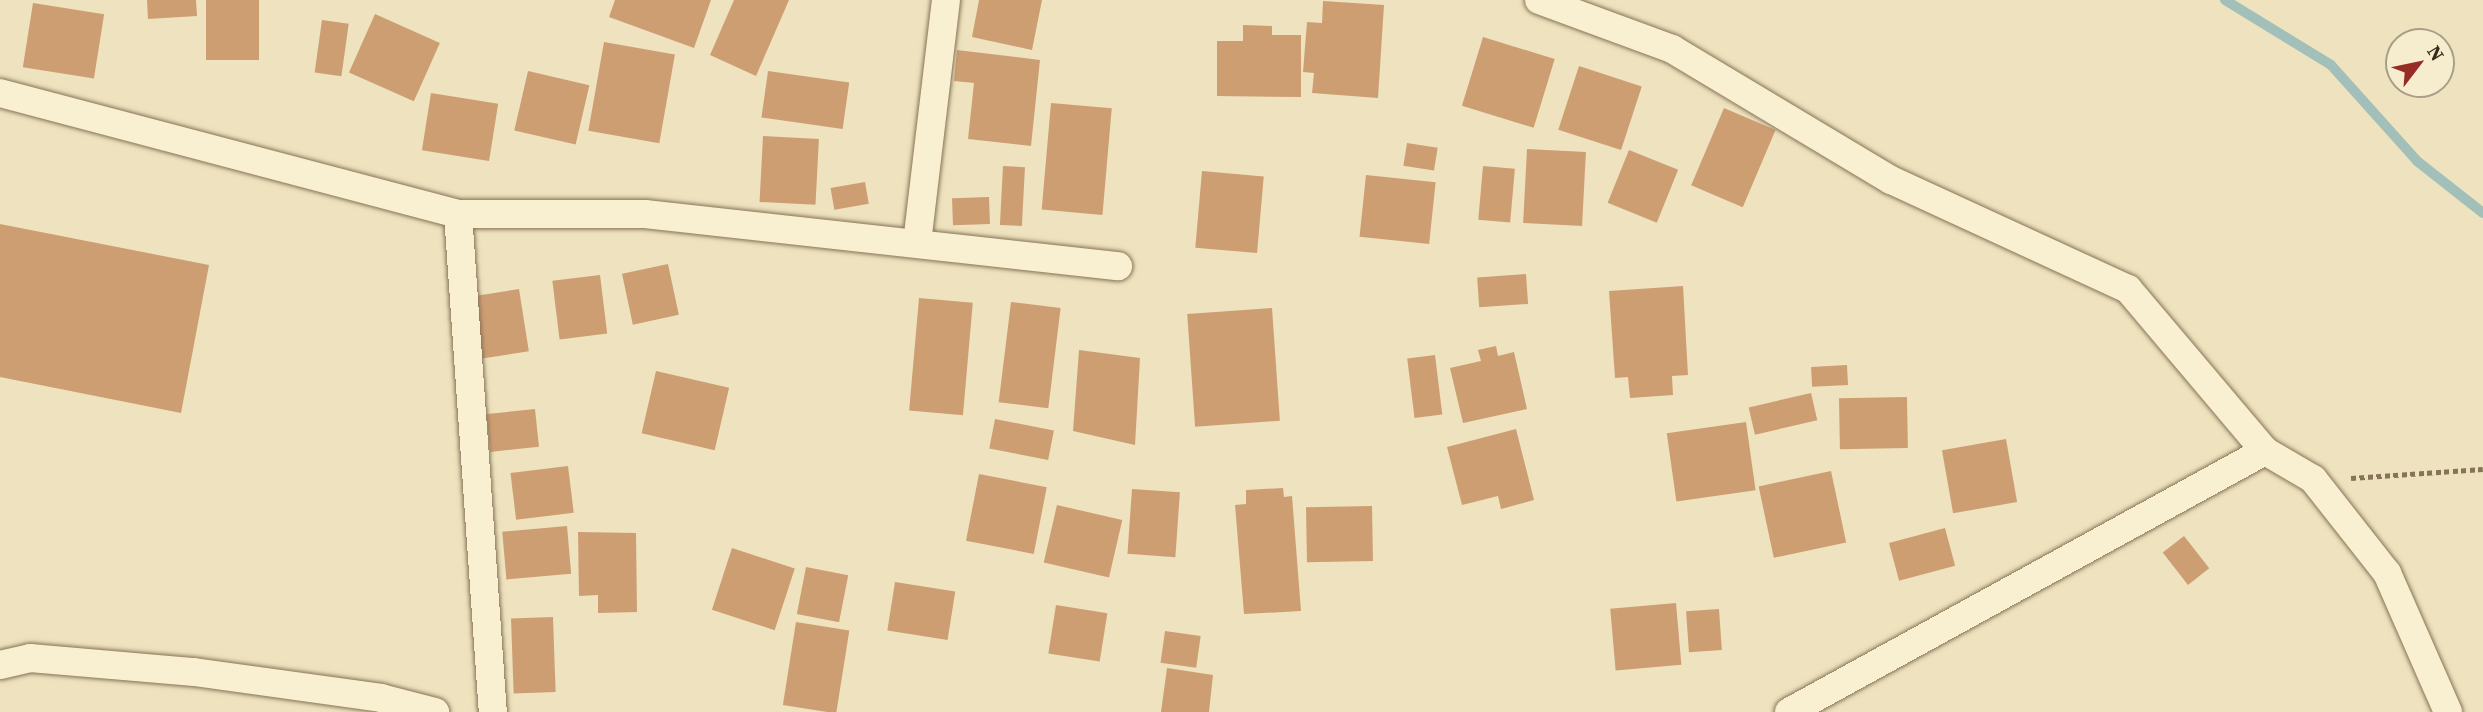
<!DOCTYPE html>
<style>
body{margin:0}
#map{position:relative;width:2483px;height:712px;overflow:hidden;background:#eee3be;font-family:"Source Serif 4",serif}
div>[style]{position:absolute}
.stream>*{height:10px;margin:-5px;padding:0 5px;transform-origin:5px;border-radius:5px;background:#a2c0b9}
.building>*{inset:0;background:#ce9e73;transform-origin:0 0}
.path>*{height:4.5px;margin-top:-2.25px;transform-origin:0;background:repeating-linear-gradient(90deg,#877357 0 5px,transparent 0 8.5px)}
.roads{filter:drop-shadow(0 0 2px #877357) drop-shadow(0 0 2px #877357)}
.street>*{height:28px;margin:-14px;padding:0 14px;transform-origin:14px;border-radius:14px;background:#f9f0d1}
span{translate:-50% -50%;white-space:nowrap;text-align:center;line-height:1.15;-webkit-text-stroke:6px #f6ecce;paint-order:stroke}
.north{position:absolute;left:2385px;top:28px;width:70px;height:70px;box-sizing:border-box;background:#f6ecce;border:2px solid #a99e87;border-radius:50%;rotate:58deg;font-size:19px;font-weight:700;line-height:28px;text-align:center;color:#362a1c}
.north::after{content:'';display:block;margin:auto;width:24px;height:32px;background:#972b25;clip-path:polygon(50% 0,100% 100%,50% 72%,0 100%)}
</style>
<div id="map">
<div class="stream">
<div style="left:2225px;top:0;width:124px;rotate:31.5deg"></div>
<div style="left:2331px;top:65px;width:129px;rotate:48.1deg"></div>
<div style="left:2417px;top:161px;width:84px;rotate:38.2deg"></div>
</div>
<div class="building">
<div style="clip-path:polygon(147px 0,196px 0,197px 16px,148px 19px)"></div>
<div style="left:206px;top:0;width:53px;height:60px"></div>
<div style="clip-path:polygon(615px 0,711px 0,694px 48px,609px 17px)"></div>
<div style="clip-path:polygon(734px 0,789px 0,756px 76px,710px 55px)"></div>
<div style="clip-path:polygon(979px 0,1042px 0,1032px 50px,972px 37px)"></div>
<div style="clip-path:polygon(1323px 1px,1384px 5px,1378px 98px,1312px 93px,1314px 73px,1303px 72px,1307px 22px,1322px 23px)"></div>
<div style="left:33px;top:3px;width:72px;height:65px;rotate:9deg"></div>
<div style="left:375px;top:14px;width:71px;height:64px;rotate:24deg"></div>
<div style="left:322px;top:20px;width:27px;height:53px;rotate:8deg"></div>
<div style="clip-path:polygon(1243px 25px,1272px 26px,1272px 35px,1301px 35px,1301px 97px,1217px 96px,1217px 41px,1243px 41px)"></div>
<div style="left:1483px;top:37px;width:75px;height:72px;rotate:17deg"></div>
<div style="left:604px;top:42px;width:72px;height:90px;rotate:10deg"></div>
<div style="clip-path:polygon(957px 50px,1040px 60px,1031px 146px,968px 139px,974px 83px,954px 81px)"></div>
<div style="left:1579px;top:66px;width:66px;height:67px;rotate:18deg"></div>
<div style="left:528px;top:71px;width:63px;height:61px;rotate:13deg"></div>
<div style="left:768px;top:71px;width:82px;height:47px;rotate:8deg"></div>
<div style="left:431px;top:93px;width:68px;height:58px;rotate:9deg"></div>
<div style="left:1051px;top:103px;width:61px;height:107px;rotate:5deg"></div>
<div style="left:1724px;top:108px;width:56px;height:84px;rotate:23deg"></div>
<div style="left:763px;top:136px;width:56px;height:66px;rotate:3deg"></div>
<div style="left:1407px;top:143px;width:31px;height:23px;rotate:9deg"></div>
<div style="left:1527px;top:149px;width:59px;height:74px;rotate:3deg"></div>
<div style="left:1629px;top:150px;width:53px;height:57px;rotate:22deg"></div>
<div style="left:1003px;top:166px;width:22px;height:59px;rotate:3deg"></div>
<div style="left:1483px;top:166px;width:32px;height:54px;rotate:5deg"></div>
<div style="left:1202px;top:171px;width:62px;height:77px;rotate:5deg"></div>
<div style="left:1366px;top:175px;width:70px;height:62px;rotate:6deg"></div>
<div style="left:865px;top:182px;width:22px;height:35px;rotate:80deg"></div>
<div style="left:989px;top:197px;width:27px;height:37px;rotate:88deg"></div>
<div style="clip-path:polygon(0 224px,209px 265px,181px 413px,0 377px)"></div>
<div style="left:668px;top:264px;width:52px;height:47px;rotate:78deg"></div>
<div style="left:1526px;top:274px;width:30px;height:49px;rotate:86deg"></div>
<div style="left:600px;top:275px;width:59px;height:48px;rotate:83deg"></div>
<div style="clip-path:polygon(1683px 286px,1688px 375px,1672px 376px,1673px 395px,1630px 398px,1628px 377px,1615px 378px,1609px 291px)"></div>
<div style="left:519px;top:289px;width:63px;height:52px;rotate:81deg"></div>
<div style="left:919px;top:298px;width:54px;height:113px;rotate:5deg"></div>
<div style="left:1011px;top:302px;width:50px;height:101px;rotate:7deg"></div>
<div style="left:1272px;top:308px;width:113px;height:85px;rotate:86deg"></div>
<div style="clip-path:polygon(1496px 346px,1498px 356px,1514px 352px,1527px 409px,1463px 423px,1450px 368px,1481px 361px,1478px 350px)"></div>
<div style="clip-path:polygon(1079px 350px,1140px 358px,1135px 445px,1073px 431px)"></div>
<div style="left:1435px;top:355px;width:60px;height:28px;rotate:83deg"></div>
<div style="left:1847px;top:365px;width:20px;height:36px;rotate:87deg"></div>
<div style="left:656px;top:371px;width:75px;height:64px;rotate:13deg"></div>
<div style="left:1811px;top:393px;width:28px;height:64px;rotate:77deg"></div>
<div style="left:1907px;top:397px;width:51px;height:68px;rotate:89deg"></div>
<div style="left:535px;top:409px;width:38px;height:49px;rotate:84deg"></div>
<div style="left:995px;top:419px;width:60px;height:30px;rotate:11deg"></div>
<div style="left:1746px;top:422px;width:69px;height:80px;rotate:82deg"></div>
<div style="clip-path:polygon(1516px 429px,1534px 500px,1501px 509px,1498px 496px,1462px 505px,1447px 447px)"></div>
<div style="left:2006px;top:439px;width:64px;height:65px;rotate:80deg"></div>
<div style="left:568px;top:466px;width:47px;height:58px;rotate:83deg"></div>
<div style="left:1831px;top:471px;width:73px;height:74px;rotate:78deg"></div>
<div style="left:979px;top:474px;width:69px;height:68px;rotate:11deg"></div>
<div style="clip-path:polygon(1283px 488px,1284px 497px,1292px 496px,1301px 611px,1244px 614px,1235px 505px,1246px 504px,1246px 490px)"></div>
<div style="left:1132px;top:489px;width:48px;height:65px;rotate:4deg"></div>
<div style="left:1057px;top:505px;width:67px;height:59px;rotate:13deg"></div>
<div style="left:1372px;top:506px;width:55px;height:66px;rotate:89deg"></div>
<div style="left:567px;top:526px;width:48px;height:65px;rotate:85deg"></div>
<div style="left:1945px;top:528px;width:39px;height:58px;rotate:75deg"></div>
<div style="clip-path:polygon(578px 532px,636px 533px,637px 612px,598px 613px,598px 595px,579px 596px)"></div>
<div style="left:2184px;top:536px;width:41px;height:27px;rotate:52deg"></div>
<div style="left:732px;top:548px;width:66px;height:65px;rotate:18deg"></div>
<div style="left:806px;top:567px;width:43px;height:48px;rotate:11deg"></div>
<div style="left:895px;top:582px;width:61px;height:49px;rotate:9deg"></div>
<div style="left:1676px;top:603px;width:62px;height:66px;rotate:85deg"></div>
<div style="left:1056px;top:605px;width:52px;height:49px;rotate:9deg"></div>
<div style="left:1719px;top:609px;width:41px;height:33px;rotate:86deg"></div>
<div style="left:553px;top:617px;width:75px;height:42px;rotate:88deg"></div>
<div style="left:796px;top:622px;width:54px;height:84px;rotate:9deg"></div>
<div style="left:1165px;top:631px;width:36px;height:32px;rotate:8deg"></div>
<div style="clip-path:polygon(1167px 668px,1213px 675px,1209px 712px,1161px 712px)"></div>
</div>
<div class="path">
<div style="left:2351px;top:478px;width:132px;rotate:-3.9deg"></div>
</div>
<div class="roads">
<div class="street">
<div style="left:1539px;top:0;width:142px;rotate:20.2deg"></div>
<div style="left:1672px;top:49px;width:255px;rotate:30.9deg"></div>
<div style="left:1891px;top:180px;width:261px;rotate:24.7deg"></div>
<div style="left:2128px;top:289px;width:212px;rotate:49.8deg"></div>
<div style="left:2265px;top:451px;width:56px;rotate:30.3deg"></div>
<div style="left:2313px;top:479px;width:120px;rotate:51.8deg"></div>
<div style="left:2387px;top:573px;width:152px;rotate:66.3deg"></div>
<div style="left:0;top:93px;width:474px;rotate:14.8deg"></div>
<div style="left:458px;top:214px;width:187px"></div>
<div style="left:645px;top:214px;width:476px;rotate:6.3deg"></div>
<div style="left:458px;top:214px;width:499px;rotate:86deg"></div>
<div style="left:917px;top:243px;width:245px;rotate:-83.2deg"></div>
<div style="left:0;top:665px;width:31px;rotate:-13deg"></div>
<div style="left:30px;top:658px;width:165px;rotate:4.9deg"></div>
<div style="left:194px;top:672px;width:189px;rotate:7.9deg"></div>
<div style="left:381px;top:698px;width:56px;rotate:14.5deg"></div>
<div style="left:1789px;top:712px;width:543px;rotate:-28.74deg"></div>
</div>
</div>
<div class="north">N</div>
</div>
